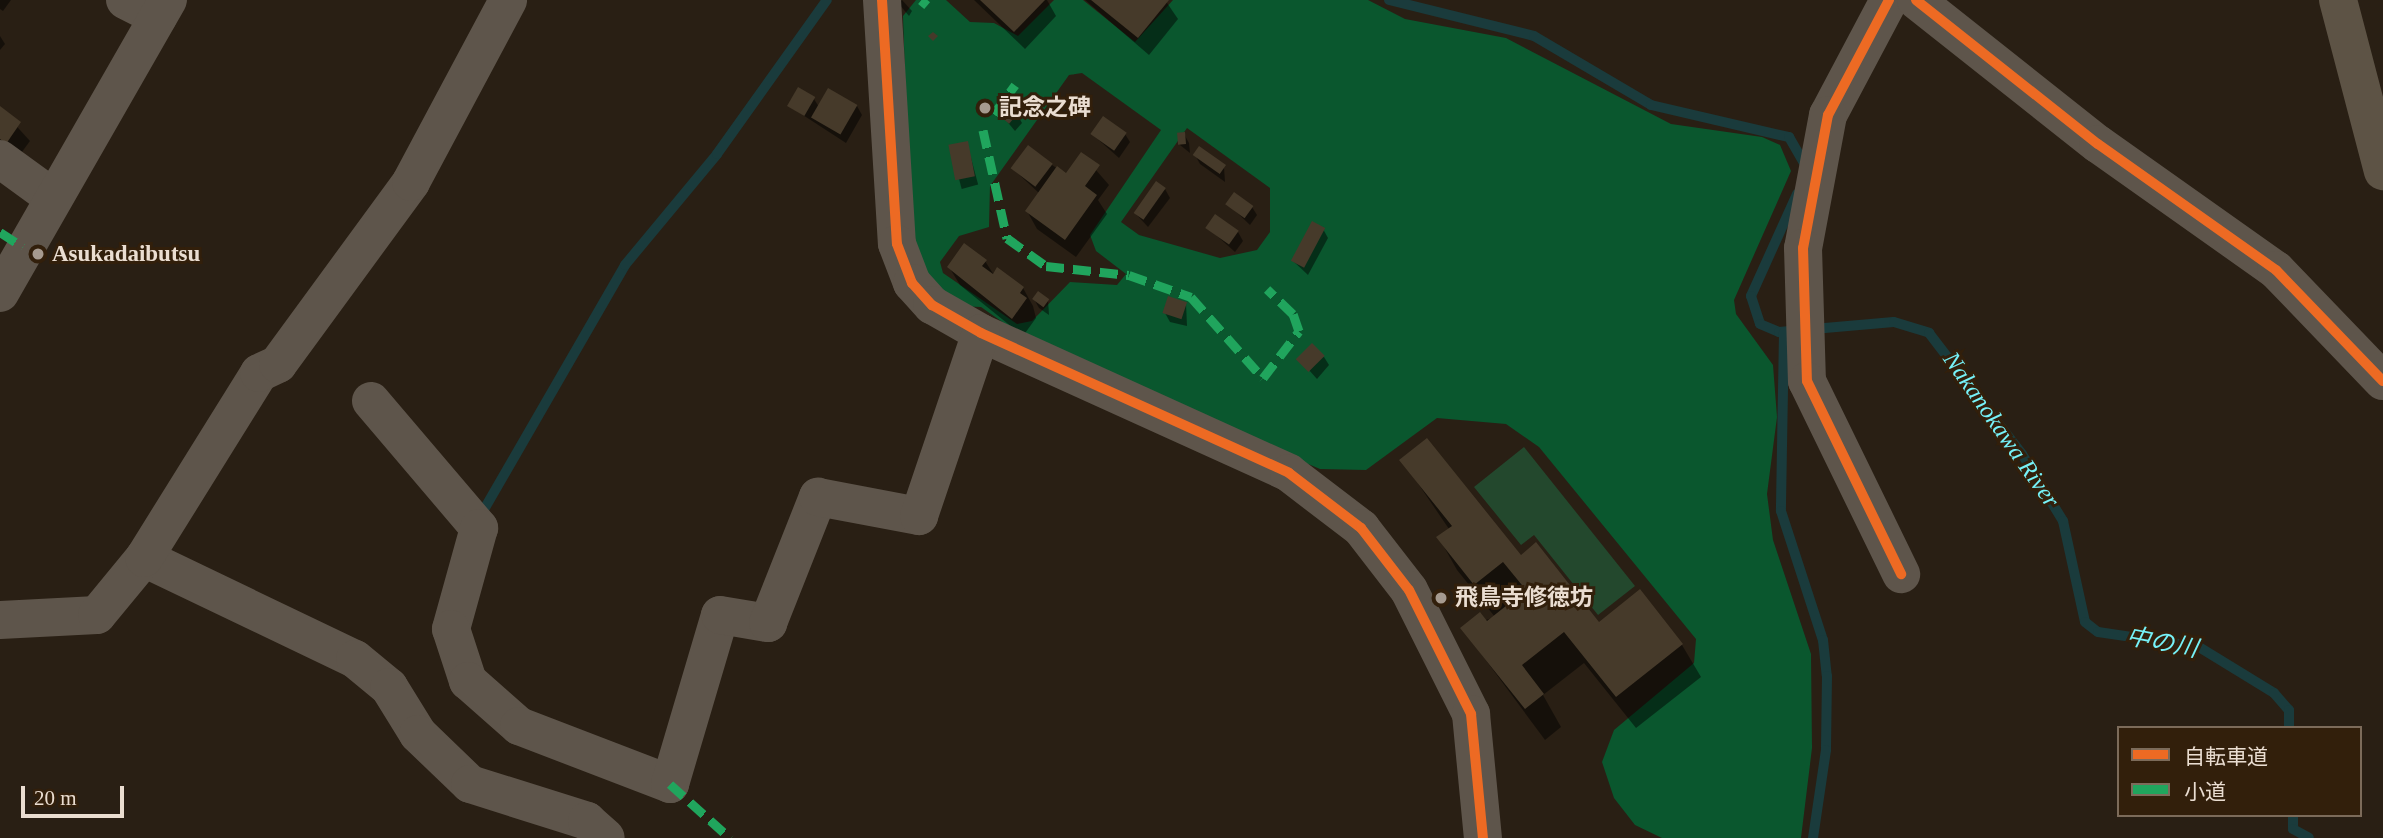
<!DOCTYPE html>
<meta charset="utf-8">
<style>
body{margin:0}
#map{position:relative;width:2383px;height:838px;overflow:hidden;background:#291f14;font-family:"Times New Roman","Noto Sans JP",serif}
div>[style]{position:absolute}
.green>*{inset:0;background:#23482d}
.forest>*{inset:0;background:#0a572e}
.shadow>*{inset:0;background:#0007;transform-origin:0 0}
.stream>*{height:10px;margin:-5px;padding:0 5px;transform-origin:5px;border-radius:5px;background:#1a3b3c}
.building>*{inset:0;background:#463a2a;transform-origin:0 0}
.minor>*{height:38px;margin:-19px;padding:0 19px;transform-origin:19px;border-radius:19px;background:#5e554b}
.major>*{height:38px;margin:-19px;padding:0 19px;transform-origin:19px;border-radius:19px;background:#5d5345}
.quiet>*{height:9px;margin-top:-4.5px;transform-origin:0;background:repeating-linear-gradient(90deg,#20a55d 0 18px,transparent 0 27px)}
.cycleway>*{height:10px;margin:-5px;padding:0 5px;transform-origin:5px;border-radius:5px;background:#ed6a23}
.dots>*{width:19px;height:19px;translate:-50% -50%;box-sizing:border-box;border:4px solid #321f0b;border-radius:50%}
span{translate:-50% -50%;white-space:nowrap;text-align:center;line-height:1.15;-webkit-text-stroke:6px #321f0b;paint-order:stroke}
.poi-label{font-size:23px;color:#eaddd1;font-weight:700}
.left{translate:0 -50%;text-align:left}
.water-label{font-size:24px;color:#76f2f8;font-style:italic}
.legend{position:absolute;left:2117px;top:726px;width:245px;height:91px;box-sizing:border-box;background:#321f0b;border:2px solid #7c6b5a;margin:0;padding:9px 12px;list-style:none;font-size:21px;color:#eaddd1}
.legend li{display:flex;align-items:center;gap:14px;height:35px}
.legend b{width:35px;border:2px solid #7c6b5a}
.scale{position:absolute;left:21px;top:786px;width:103px;height:32px;box-sizing:border-box;border:4px solid #eaddd1;border-top:0;padding-left:9px;font-size:21px;line-height:24px;white-space:nowrap;color:#eaddd1;-webkit-text-stroke:5px #321f0b;paint-order:stroke}
</style>
<div id="map">
<div class="green">
<div style="clip-path:polygon(1524px 447px,1635px 586px,1598px 615px,1534px 535px,1521px 545px,1474px 487px)"></div>
</div>
<div class="forest">
<div style="clip-path:polygon(evenodd,916px 0,946px 0,970px 22px,994px 23px,1018px 36px,1054px 0,1083px 0,1135px 42px,1173px 0,1368px 0,1405px 19px,1506px 38px,1671px 124px,1762px 137px,1780px 145px,1791px 171px,1734px 300px,1736px 314px,1773px 365px,1777px 417px,1767px 494px,1773px 540px,1811px 654px,1812px 748px,1801px 838px,1662px 838px,1635px 825px,1614px 798px,1602px 762px,1614px 730px,1694px 663px,1696px 639px,1539px 447px,1506px 424px,1437px 418px,1366px 470px,1320px 469px,1048px 354px,981px 307px,958px 306px,941px 295px,911px 249px,903px 16px,916px 0,1082px 73px,1161px 130px,1090px 235px,1096px 251px,1126px 274px,1117px 285px,1070px 282px,1032px 321px,1017px 324px,943px 273px,940px 262px,959px 236px,989px 227px,990px 186px,1069px 75px,1082px 73px,916px 0,1187px 128px,1270px 188px,1270px 232px,1257px 250px,1220px 258px,1139px 235px,1121px 222px,1187px 128px)"></div>
</div>
<div class="shadow">
<div style="clip-path:polygon(0 0,11px 0,3px 11px,0 9px)"></div>
<div style="clip-path:polygon(902px 0,912px 11px,909px 16px,899px 4px)"></div>
<div style="clip-path:polygon(974px 0,1047px 0,1056px 16px,1025px 49px)"></div>
<div style="clip-path:polygon(1085px 0,1165px 0,1178px 19px,1149px 55px)"></div>
<div style="clip-path:polygon(0 36px,5px 44px,0 50px)"></div>
<div style="clip-path:polygon(814px 99px,819px 107px,857px 106px,862px 115px,846px 143px,789px 106px)"></div>
<div style="clip-path:polygon(0 108px,30px 141px,16px 160px,0 148px)"></div>
<div style="clip-path:polygon(1017px 114px,1022px 123px,1015px 131px,1005px 119px)"></div>
<div style="clip-path:polygon(1092px 134px,1125px 134px,1130px 142px,1119px 158px)"></div>
<div style="clip-path:polygon(1184px 134px,1189px 143px,1190px 153px,1180px 145px)"></div>
<div style="left:967px;top:143px;width:43px;height:17px;rotate:75deg"></div>
<div style="clip-path:polygon(1082px 154px,1109px 185px,1098px 200px,1107px 214px,1076px 257px,1037px 229px,1027px 211px,1040px 194px,1013px 169px,1052px 165px,1067px 175px)"></div>
<div style="clip-path:polygon(1195px 155px,1224px 167px,1225px 182px,1200px 164px)"></div>
<div style="clip-path:polygon(1165px 189px,1170px 198px,1148px 227px,1135px 213px)"></div>
<div style="clip-path:polygon(1228px 204px,1252px 207px,1257px 215px,1250px 225px)"></div>
<div style="clip-path:polygon(1208px 228px,1238px 232px,1243px 241px,1235px 252px)"></div>
<div style="clip-path:polygon(1323px 229px,1328px 238px,1308px 275px,1292px 260px)"></div>
<div style="clip-path:polygon(985px 261px,994px 275px,1023px 288px,1033px 306px,1036px 318px,1023px 336px,960px 285px,949px 267px)"></div>
<div style="clip-path:polygon(1034px 299px,1048px 300px,1049px 315px,1039px 308px)"></div>
<div style="clip-path:polygon(1186px 303px,1187px 326px,1170px 322px,1165px 313px)"></div>
<div style="clip-path:polygon(1324px 357px,1329px 365px,1317px 379px,1300px 360px)"></div>
<div style="clip-path:polygon(1402px 460px,1599px 624px,1682px 645px,1701px 677px,1636px 728px,1584px 663px,1543px 695px,1561px 727px,1545px 740px,1462px 628px,1495px 617px,1457px 570px,1439px 538px,1449px 529px)"></div>
</div>
<div class="stream">
<div style="left:1389px;top:0;width:149px;rotate:13.9deg"></div>
<div style="left:1534px;top:36px;width:136px;rotate:30.5deg"></div>
<div style="left:1651px;top:105px;width:142px;rotate:13.1deg"></div>
<div style="left:1789px;top:137px;width:32px;rotate:60deg"></div>
<div style="left:1797px;top:194px;width:112px;rotate:114.3deg"></div>
<div style="left:1751px;top:296px;width:29px;rotate:72deg"></div>
<div style="left:1760px;top:324px;width:21px;rotate:23deg"></div>
<div style="left:1779px;top:332px;width:115px;rotate:-5deg"></div>
<div style="left:1894px;top:322px;width:37px;rotate:17deg"></div>
<div style="left:1929px;top:333px;width:153px;rotate:52.5deg"></div>
<div style="left:2022px;top:454px;width:79px;rotate:58.5deg"></div>
<div style="left:2063px;top:521px;width:103px;rotate:77.7deg"></div>
<div style="left:2085px;top:622px;width:16px;rotate:38deg"></div>
<div style="left:2098px;top:632px;width:102px;rotate:8.4deg"></div>
<div style="left:2199px;top:647px;width:88px;rotate:31.5deg"></div>
<div style="left:2274px;top:693px;width:23px;rotate:49deg"></div>
<div style="left:2289px;top:710px;width:18px;rotate:90deg"></div>
<div style="left:1784px;top:332px;width:179px;rotate:91deg"></div>
<div style="left:1781px;top:511px;width:136px;rotate:72deg"></div>
<div style="left:1823px;top:640px;width:36px;rotate:84deg"></div>
<div style="left:1827px;top:676px;width:74px;rotate:90.8deg"></div>
<div style="left:1826px;top:750px;width:89px;rotate:98.4deg"></div>
<div style="left:482px;top:513px;width:286px;rotate:-60deg"></div>
<div style="left:625px;top:265px;width:144px;rotate:-50.3deg"></div>
<div style="left:717px;top:154px;width:189px;rotate:-54.5deg"></div>
<div style="left:2293px;top:815px;width:14px;rotate:90deg"></div>
<div style="left:2293px;top:829px;width:18px;rotate:29deg"></div>
</div>
<div class="building">
<div style="clip-path:polygon(980px 0,1045px 0,1014px 32px)"></div>
<div style="clip-path:polygon(1091px 0,1169px 0,1138px 38px)"></div>
<div style="clip-path:polygon(933px 32px,938px 36px,933px 41px,928px 36px)"></div>
<div style="left:798px;top:87px;width:20px;height:22px;rotate:30deg"></div>
<div style="left:828px;top:88px;width:34px;height:34px;rotate:30deg"></div>
<div style="clip-path:polygon(0 106px,21px 122px,6px 144px,0 139px)"></div>
<div style="left:1012px;top:108px;width:8px;height:14px;rotate:40deg"></div>
<div style="left:1103px;top:116px;width:29px;height:22px;rotate:35deg"></div>
<div style="left:1185px;top:132px;width:12px;height:8px;rotate:85deg"></div>
<div style="left:968px;top:141px;width:36px;height:20px;rotate:79deg"></div>
<div style="left:1028px;top:145px;width:31px;height:29px;rotate:37deg"></div>
<div style="left:1199px;top:146px;width:33px;height:11px;rotate:35deg"></div>
<div style="clip-path:polygon(1081px 152px,1100px 165px,1085px 186px,1097px 195px,1065px 240px,1025px 211px,1057px 166px,1066px 173px)"></div>
<div style="left:1156px;top:181px;width:12px;height:39px;rotate:35deg"></div>
<div style="left:1234px;top:192px;width:24px;height:15px;rotate:36deg"></div>
<div style="left:1215px;top:214px;width:29px;height:17px;rotate:35deg"></div>
<div style="left:1312px;top:221px;width:15px;height:45px;rotate:28deg"></div>
<div style="clip-path:polygon(964px 243px,987px 260px,982px 266px,993px 274px,997px 267px,1024px 287px,1020px 293px,1027px 298px,1012px 319px,947px 267px)"></div>
<div style="left:1038px;top:291px;width:14px;height:10px;rotate:36deg"></div>
<div style="left:1168px;top:296px;width:20px;height:18px;rotate:18deg"></div>
<div style="left:1312px;top:343px;width:18px;height:23px;rotate:45deg"></div>
<div style="clip-path:polygon(1427px 438px,1521px 555px,1536px 542px,1599px 622px,1640px 589px,1683px 644px,1616px 697px,1564px 632px,1522px 665px,1544px 694px,1525px 709px,1460px 628px,1480px 612px,1487px 621px,1526px 590px,1503px 562px,1474px 585px,1436px 537px,1452px 526px,1399px 460px)"></div>
</div>
<div class="minor">
<div style="left:125px;top:0;width:37px;rotate:27deg"></div>
<div style="left:882px;top:0;width:244px;rotate:86.5deg"></div>
<div style="left:897px;top:244px;width:42px;rotate:69deg"></div>
<div style="left:912px;top:283px;width:30px;rotate:48deg"></div>
<div style="left:932px;top:305px;width:56px;rotate:29.7deg"></div>
<div style="left:981px;top:333px;width:338px;rotate:24.4deg"></div>
<div style="left:1289px;top:473px;width:91px;rotate:37.4deg"></div>
<div style="left:1361px;top:528px;width:78px;rotate:52.3deg"></div>
<div style="left:1409px;top:590px;width:139px;rotate:63.4deg"></div>
<div style="left:1471px;top:714px;width:125px;rotate:84.5deg"></div>
<div style="left:1889px;top:0;width:130px;rotate:117.9deg"></div>
<div style="left:1828px;top:115px;width:135px;rotate:100.6deg"></div>
<div style="left:1803px;top:248px;width:133px;rotate:88.3deg"></div>
<div style="left:1807px;top:381px;width:215px;rotate:64deg"></div>
<div style="left:1916px;top:0;width:232px;rotate:38.4deg"></div>
<div style="left:2098px;top:144px;width:218px;rotate:35.3deg"></div>
<div style="left:2276px;top:270px;width:154px;rotate:46.1deg"></div>
<div style="left:0;top:159px;width:63px;rotate:36deg"></div>
<div style="left:0;top:293px;width:338px;rotate:-60.2deg"></div>
<div style="left:371px;top:401px;width:167px;rotate:49.6deg"></div>
<div style="left:479px;top:528px;width:105px;rotate:105.5deg"></div>
<div style="left:451px;top:629px;width:55px;rotate:71.9deg"></div>
<div style="left:468px;top:681px;width:68px;rotate:41.4deg"></div>
<div style="left:519px;top:726px;width:162px;rotate:21deg"></div>
<div style="left:670px;top:784px;width:176px;rotate:-73.5deg"></div>
<div style="left:720px;top:615px;width:49px;rotate:9.5deg"></div>
<div style="left:768px;top:623px;width:136px;rotate:-68.4deg"></div>
<div style="left:818px;top:497px;width:103px;rotate:10.7deg"></div>
<div style="left:919px;top:516px;width:193px;rotate:-71.3deg"></div>
<div style="left:144px;top:558px;width:234px;rotate:25.6deg"></div>
<div style="left:355px;top:659px;width:44px;rotate:39.5deg"></div>
<div style="left:389px;top:687px;width:55px;rotate:58.3deg"></div>
<div style="left:418px;top:734px;width:72px;rotate:43.9deg"></div>
<div style="left:470px;top:784px;width:123px;rotate:17.5deg"></div>
<div style="left:587px;top:821px;width:25px;rotate:42deg"></div>
<div style="left:0;top:620px;width:97px;rotate:-3deg"></div>
<div style="left:97px;top:615px;width:74px;rotate:-50.5deg"></div>
<div style="left:144px;top:558px;width:218px;rotate:-58.1deg"></div>
<div style="left:259px;top:373px;width:21px;rotate:-25deg"></div>
<div style="left:278px;top:364px;width:225px;rotate:-53.8deg"></div>
<div style="left:411px;top:182px;width:206px;rotate:-61.9deg"></div>
</div>
<div class="major">
<div style="left:2338px;top:0;width:177px;rotate:75.3deg"></div>
</div>
<div class="quiet">
<div style="left:921px;top:0;width:8px;rotate:40deg"></div>
<div style="left:994px;top:114px;width:36px;rotate:-54deg"></div>
<div style="left:983px;top:130px;width:111px;rotate:77.5deg"></div>
<div style="left:1007px;top:238px;width:48px;rotate:35.7deg"></div>
<div style="left:1046px;top:266px;width:83px;rotate:6.2deg"></div>
<div style="left:1129px;top:275px;width:66px;rotate:19.5deg"></div>
<div style="left:1191px;top:297px;width:108px;rotate:48.4deg"></div>
<div style="left:1263px;top:378px;width:59px;rotate:-52.5deg"></div>
<div style="left:1299px;top:331px;width:18px;rotate:-109deg"></div>
<div style="left:1293px;top:314px;width:36px;rotate:-136deg"></div>
<div style="left:0;top:232px;width:27px;rotate:33deg"></div>
<div style="left:670px;top:784px;width:81px;rotate:42deg"></div>
</div>
<div class="cycleway">
<div style="left:882px;top:0;width:244px;rotate:86.5deg"></div>
<div style="left:897px;top:244px;width:42px;rotate:69deg"></div>
<div style="left:912px;top:283px;width:30px;rotate:48deg"></div>
<div style="left:932px;top:305px;width:56px;rotate:29.7deg"></div>
<div style="left:981px;top:333px;width:338px;rotate:24.4deg"></div>
<div style="left:1289px;top:473px;width:91px;rotate:37.4deg"></div>
<div style="left:1361px;top:528px;width:78px;rotate:52.3deg"></div>
<div style="left:1409px;top:590px;width:139px;rotate:63.4deg"></div>
<div style="left:1471px;top:714px;width:125px;rotate:84.5deg"></div>
<div style="left:1889px;top:0;width:130px;rotate:117.9deg"></div>
<div style="left:1828px;top:115px;width:135px;rotate:100.6deg"></div>
<div style="left:1803px;top:248px;width:133px;rotate:88.3deg"></div>
<div style="left:1807px;top:381px;width:215px;rotate:64deg"></div>
<div style="left:1916px;top:0;width:232px;rotate:38.4deg"></div>
<div style="left:2098px;top:144px;width:218px;rotate:35.3deg"></div>
<div style="left:2276px;top:270px;width:154px;rotate:46.1deg"></div>
</div>
<div class="dots">
<div style="left:985px;top:108px;background:#a69a8f"></div>
<div style="left:38px;top:254px;background:#a69a8f"></div>
<div style="left:1441px;top:598px;background:#a69a8f"></div>
</div>
<div class="poi-label">
<span class="left" style="left:999px;top:108px">記念之碑</span>
<span class="left" style="left:52px;top:254px">Asukadaibutsu</span>
<span class="left" style="left:1455px;top:598px">飛鳥寺修徳坊</span>
</div>
<div class="water-label">
<span style="left:2001px;top:430px;rotate:55deg">Nakanokawa River</span>
<span style="left:2162px;top:643px;rotate:11deg">中の川</span>
</div>
<ul class="legend">
<li><b style="height:9px;background:#ed6a23"></b>自転車道</li>
<li><b style="height:9px;background:#20a55d"></b>小道</li>
</ul>
<div class="scale">20 m</div>
</div>
